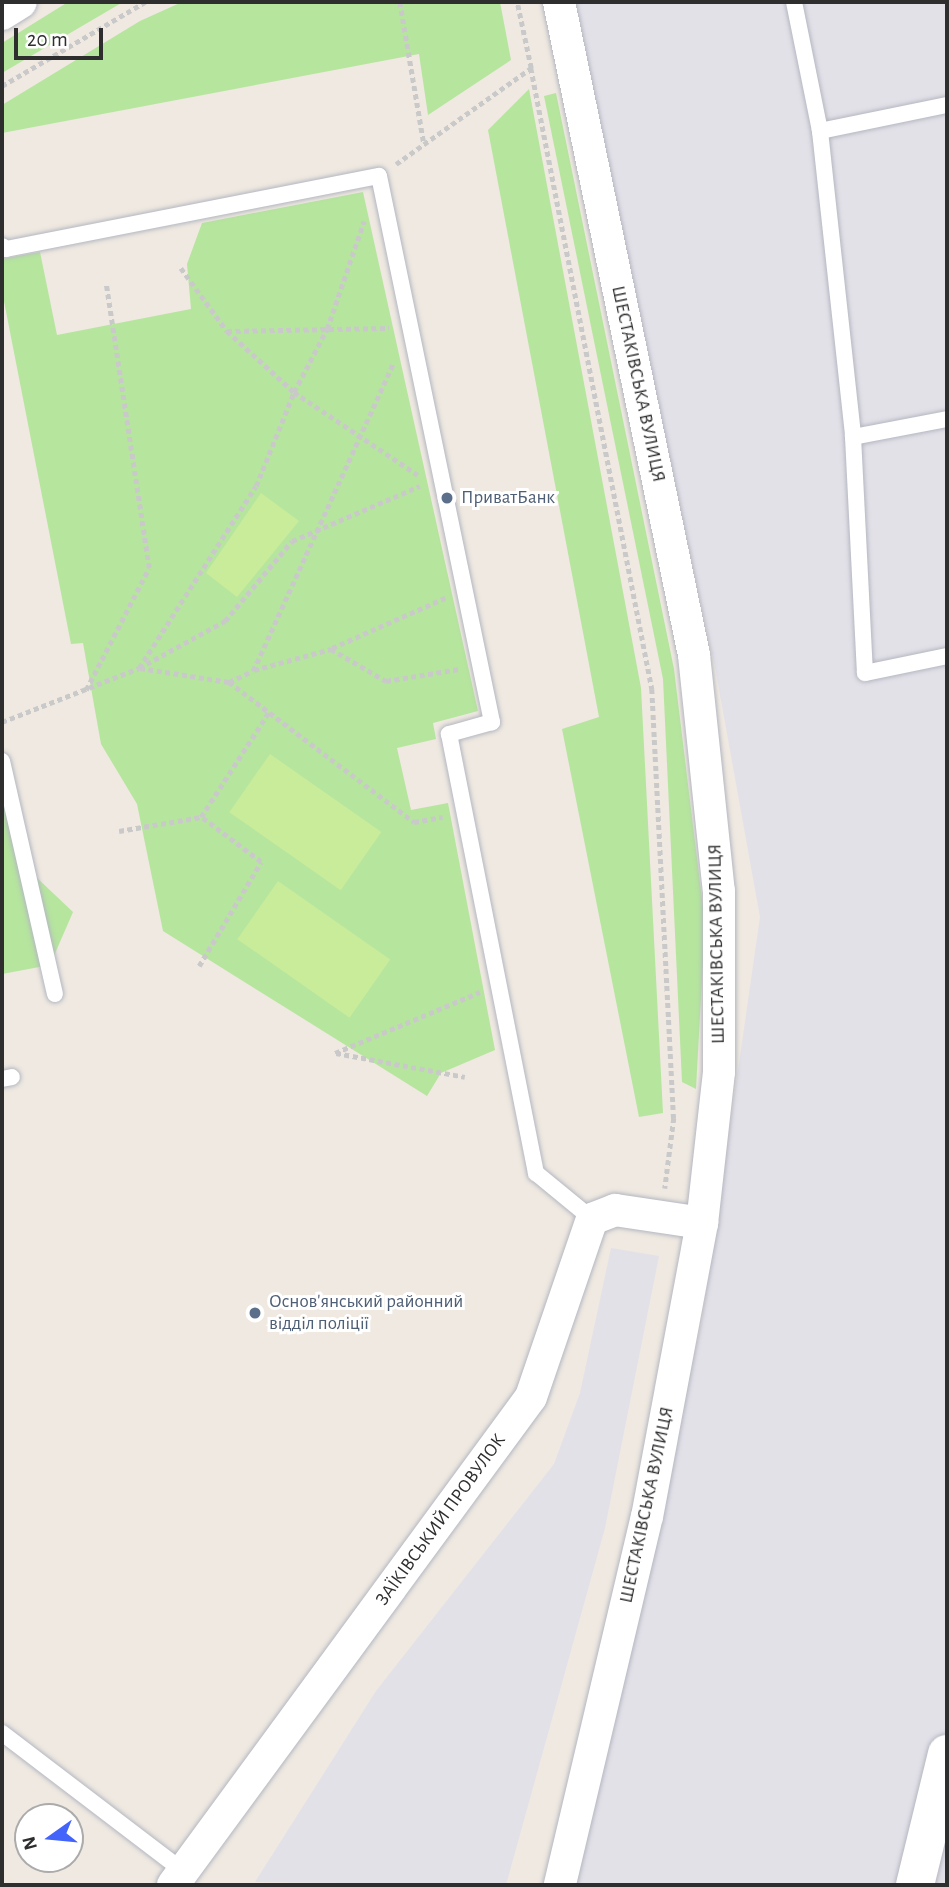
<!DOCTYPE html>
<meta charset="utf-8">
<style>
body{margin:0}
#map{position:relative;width:949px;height:1887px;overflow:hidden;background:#efe9e1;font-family:"Alegreya Sans",sans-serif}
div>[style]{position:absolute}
.industrial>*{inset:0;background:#e3e1e8}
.green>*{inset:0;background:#b6e59e}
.pitch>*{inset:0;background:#c9ec9a;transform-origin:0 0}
.path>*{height:4.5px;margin-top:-2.25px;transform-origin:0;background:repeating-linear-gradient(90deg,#c9c9c9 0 5px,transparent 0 8.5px)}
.roads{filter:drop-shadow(0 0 2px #b4b7c1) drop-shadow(0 0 2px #b4b7c1)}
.service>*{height:16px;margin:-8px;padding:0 8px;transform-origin:8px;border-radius:8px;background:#fff}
.minor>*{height:32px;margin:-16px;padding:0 16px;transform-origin:16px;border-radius:16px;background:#fff}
.tertiary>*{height:38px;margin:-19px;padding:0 19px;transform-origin:19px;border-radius:19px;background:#fff}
.dots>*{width:19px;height:19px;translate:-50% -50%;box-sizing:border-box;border:4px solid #fff;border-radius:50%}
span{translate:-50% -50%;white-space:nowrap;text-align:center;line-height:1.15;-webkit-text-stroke:6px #fff;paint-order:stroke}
.street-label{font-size:19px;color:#2e2e2e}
.service-label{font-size:19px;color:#4e5e75}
.left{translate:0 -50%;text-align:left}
.frame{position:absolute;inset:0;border:4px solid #2e2e2e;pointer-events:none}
.north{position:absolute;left:14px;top:1803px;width:70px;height:70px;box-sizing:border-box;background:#fff;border:2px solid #ababab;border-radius:50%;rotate:255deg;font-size:19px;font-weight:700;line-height:28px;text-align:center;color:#2e2e2e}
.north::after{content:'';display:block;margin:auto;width:24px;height:32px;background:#4264fb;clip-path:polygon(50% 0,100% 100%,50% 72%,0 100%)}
.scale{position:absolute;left:14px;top:28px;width:89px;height:32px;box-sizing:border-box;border:4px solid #2e2e2e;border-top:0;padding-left:9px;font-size:21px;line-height:24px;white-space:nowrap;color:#2e2e2e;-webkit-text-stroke:5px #fff;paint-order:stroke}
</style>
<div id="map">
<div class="industrial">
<div style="clip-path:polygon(570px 2px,947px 2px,947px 1885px,574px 1885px,702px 1321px,760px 917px,715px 667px)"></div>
<div style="clip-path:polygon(611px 1248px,659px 1256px,605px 1528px,506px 1885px,255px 1882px,376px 1691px,554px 1464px,580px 1393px)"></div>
</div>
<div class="green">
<div style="clip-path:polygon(68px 2px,123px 2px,2px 73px,2px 43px)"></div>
<div style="clip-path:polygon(182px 2px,500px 2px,511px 60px,428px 115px,419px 54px,2px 133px,2px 105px,140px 21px)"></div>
<div style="clip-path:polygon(529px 89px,641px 688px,663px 1113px,639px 1117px,562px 729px,599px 717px,488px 130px)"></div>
<div style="clip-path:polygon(556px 93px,674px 669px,705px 924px,696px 1089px,682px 1082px,663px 679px,544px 96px)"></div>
<div style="clip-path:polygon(363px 192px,478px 711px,433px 723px,436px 739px,397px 748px,411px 810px,448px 803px,495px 1050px,441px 1073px,427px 1096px,163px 931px,137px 804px,101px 744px,83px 643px,71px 644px,2px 291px,2px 259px,40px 252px,57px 335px,191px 309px,187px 264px,202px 223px)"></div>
<div style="clip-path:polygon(2px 797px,35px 876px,73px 912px,50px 965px,2px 974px)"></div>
</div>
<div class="pitch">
<div style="clip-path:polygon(261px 493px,299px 521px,237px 597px,206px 573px)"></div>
<div style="left:270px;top:754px;width:136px;height:71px;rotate:35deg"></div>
<div style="left:278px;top:881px;width:137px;height:71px;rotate:35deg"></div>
</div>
<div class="path">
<div style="left:400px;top:2px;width:144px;rotate:80.4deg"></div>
<div style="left:531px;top:68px;width:633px;rotate:78.97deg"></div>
<div style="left:652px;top:689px;width:430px;rotate:87.1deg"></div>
<div style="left:674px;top:1118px;width:71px;rotate:97.3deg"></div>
<div style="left:2px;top:86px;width:166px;rotate:-30.4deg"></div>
<div style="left:396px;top:164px;width:166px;rotate:-35.4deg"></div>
<div style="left:531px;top:68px;width:67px;rotate:-102deg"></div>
<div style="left:181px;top:268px;width:78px;rotate:53.9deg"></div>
<div style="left:227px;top:331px;width:162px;rotate:-1.1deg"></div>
<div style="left:227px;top:331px;width:91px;rotate:42.3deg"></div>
<div style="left:294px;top:392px;width:149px;rotate:33.8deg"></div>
<div style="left:332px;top:648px;width:124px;rotate:-23.9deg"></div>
<div style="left:139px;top:668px;width:216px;rotate:-57.3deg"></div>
<div style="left:256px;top:486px;width:101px;rotate:-68deg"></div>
<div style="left:294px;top:392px;width:71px;rotate:-62.4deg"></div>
<div style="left:327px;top:329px;width:114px;rotate:-71.1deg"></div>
<div style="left:140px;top:668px;width:90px;rotate:8.9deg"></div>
<div style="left:229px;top:682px;width:232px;rotate:37.1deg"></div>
<div style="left:414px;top:822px;width:29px;rotate:-10deg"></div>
<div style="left:254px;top:670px;width:80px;rotate:-15.3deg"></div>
<div style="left:331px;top:649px;width:64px;rotate:30.2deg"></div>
<div style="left:386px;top:681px;width:74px;rotate:-9.3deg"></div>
<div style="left:229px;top:682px;width:26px;rotate:-25deg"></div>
<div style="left:253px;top:671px;width:337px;rotate:-65.5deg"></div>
<div style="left:86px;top:690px;width:137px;rotate:-62.7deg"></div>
<div style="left:149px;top:568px;width:288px;rotate:-98.6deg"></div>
<div style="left:2px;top:722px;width:147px;rotate:-21.5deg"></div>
<div style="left:139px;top:668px;width:98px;rotate:-28.7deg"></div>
<div style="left:225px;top:621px;width:104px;rotate:-50.1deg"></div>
<div style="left:292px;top:541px;width:139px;rotate:-23.3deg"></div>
<div style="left:119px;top:831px;width:83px;rotate:-9.7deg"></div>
<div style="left:201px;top:817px;width:125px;rotate:-57.1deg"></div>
<div style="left:199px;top:966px;width:121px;rotate:-59.2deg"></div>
<div style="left:261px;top:862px;width:75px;rotate:-143.1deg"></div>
<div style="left:335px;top:1053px;width:157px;rotate:-22.8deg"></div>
<div style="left:336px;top:1053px;width:131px;rotate:10.5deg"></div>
</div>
<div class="roads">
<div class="service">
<div style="left:794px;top:2px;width:132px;rotate:78.6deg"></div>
<div style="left:820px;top:131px;width:130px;rotate:-11.6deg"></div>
<div style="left:820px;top:131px;width:308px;rotate:83.8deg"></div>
<div style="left:853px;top:437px;width:236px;rotate:87.1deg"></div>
<div style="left:865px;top:673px;width:84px;rotate:-11.7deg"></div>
<div style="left:2px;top:246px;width:5px;rotate:37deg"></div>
<div style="left:6px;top:249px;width:380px;rotate:-11.1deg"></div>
<div style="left:379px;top:176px;width:558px;rotate:78.31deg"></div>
<div style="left:492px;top:722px;width:45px;rotate:164.4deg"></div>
<div style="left:449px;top:734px;width:448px;rotate:78.8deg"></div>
<div style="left:536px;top:1173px;width:72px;rotate:39.4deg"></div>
<div style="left:853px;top:437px;width:96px;rotate:-10.8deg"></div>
<div style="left:2px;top:761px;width:239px;rotate:77.2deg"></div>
<div style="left:2px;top:1079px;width:10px;rotate:-11deg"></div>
<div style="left:2px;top:1733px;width:228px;rotate:37.3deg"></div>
</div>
<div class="minor">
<div style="left:559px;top:2px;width:667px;rotate:78.32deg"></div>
<div style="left:694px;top:655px;width:237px;rotate:84deg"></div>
<div style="left:719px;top:891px;width:181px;rotate:90deg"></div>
<div style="left:719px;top:1072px;width:152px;rotate:96.4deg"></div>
<div style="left:702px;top:1223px;width:298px;rotate:100.6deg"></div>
<div style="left:647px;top:1516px;width:379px;rotate:103.3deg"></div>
<div style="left:2px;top:14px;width:22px;rotate:-32deg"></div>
<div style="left:173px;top:1885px;width:605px;rotate:-53.74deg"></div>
<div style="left:531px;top:1397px;width:188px;rotate:-71.1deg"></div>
<div style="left:592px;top:1219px;width:25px;rotate:-21deg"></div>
<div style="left:615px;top:1210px;width:88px;rotate:8.5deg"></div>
</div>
<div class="tertiary">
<div style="left:915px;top:1885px;width:135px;rotate:-76.3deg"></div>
</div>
</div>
<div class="dots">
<div style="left:447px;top:498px;background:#5c6f8a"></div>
<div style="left:255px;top:1313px;background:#5c6f8a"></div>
</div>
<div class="street-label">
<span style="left:638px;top:384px;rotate:78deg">ШЕСТАКІВСЬКА ВУЛИЦЯ</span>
<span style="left:717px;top:944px;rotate:-91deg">ШЕСТАКІВСЬКА ВУЛИЦЯ</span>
<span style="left:647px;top:1505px;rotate:-78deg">ШЕСТАКІВСЬКА ВУЛИЦЯ</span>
<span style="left:441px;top:1520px;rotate:-54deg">ЗАЇКІВСЬКИЙ ПРОВУЛОК</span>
</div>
<div class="service-label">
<span class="left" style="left:461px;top:498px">ПриватБанк</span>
<span class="left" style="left:269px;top:1313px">Основ'янський районний<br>відділ поліції</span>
</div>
<div class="frame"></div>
<div class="north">N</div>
<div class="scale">20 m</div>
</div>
